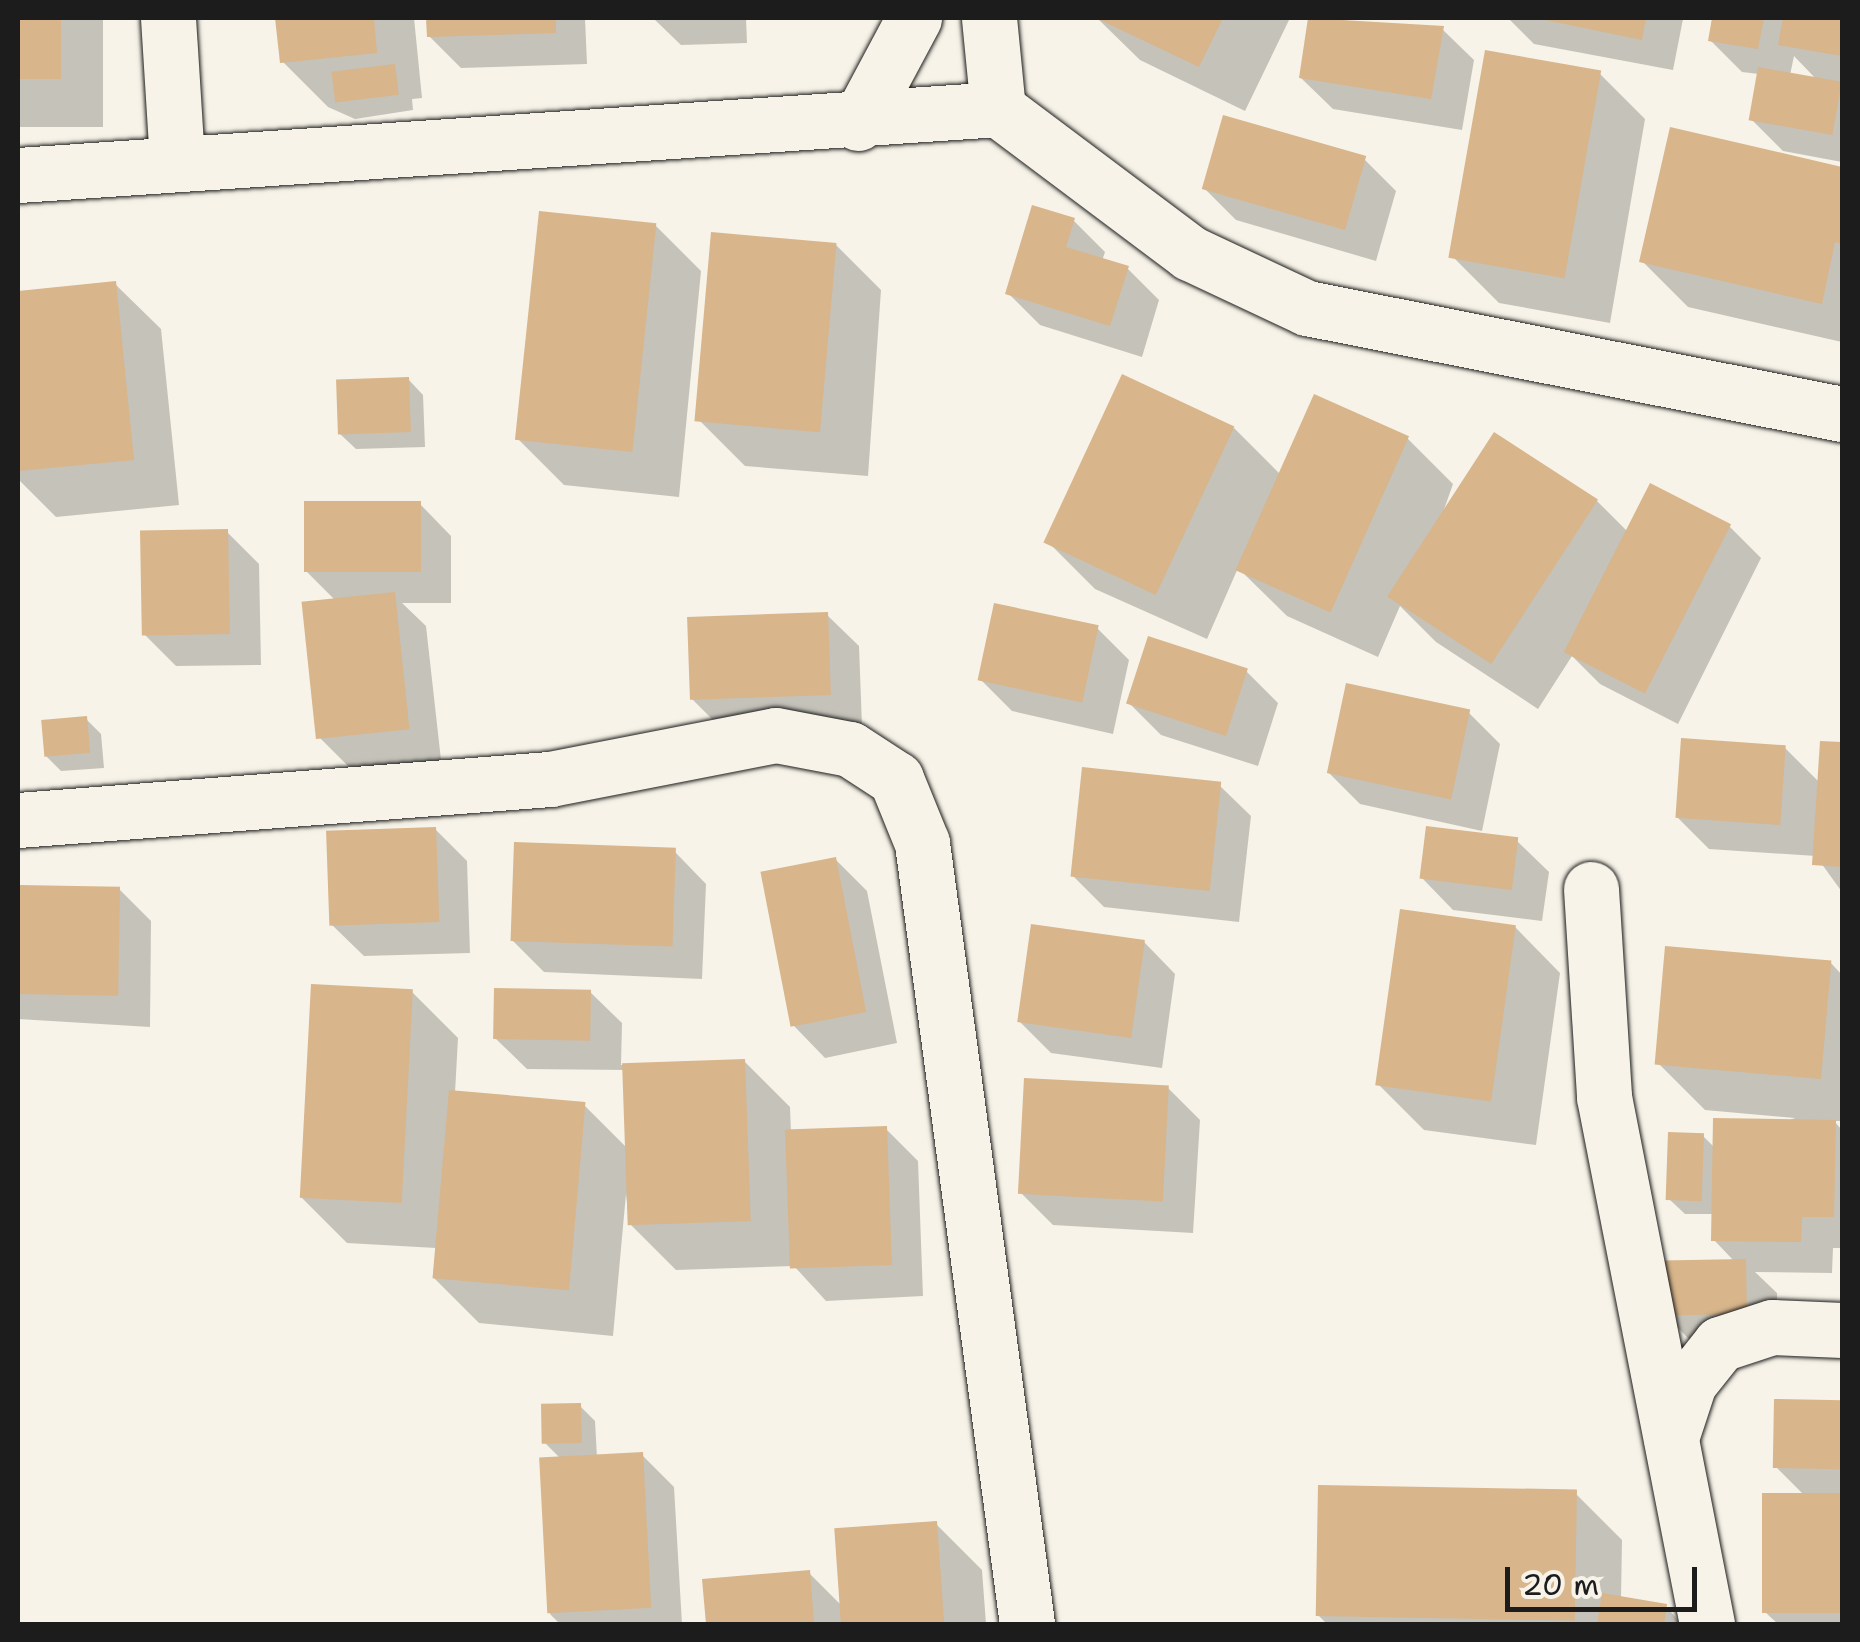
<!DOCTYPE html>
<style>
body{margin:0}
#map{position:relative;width:1860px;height:1642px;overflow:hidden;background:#f7f3e8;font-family:"Shantell Sans",sans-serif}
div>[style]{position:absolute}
.shadow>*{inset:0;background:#0003;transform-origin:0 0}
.building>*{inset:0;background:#d8b58a;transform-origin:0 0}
.roads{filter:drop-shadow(0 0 2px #1c1c1c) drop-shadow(0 0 2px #1c1c1c)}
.minor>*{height:55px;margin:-27.5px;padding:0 27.5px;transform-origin:27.5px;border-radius:27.5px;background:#f7f3e8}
span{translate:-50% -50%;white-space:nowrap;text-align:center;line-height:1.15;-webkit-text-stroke:9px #f7f3e8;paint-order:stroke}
.frame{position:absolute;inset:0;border:20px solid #1c1c1c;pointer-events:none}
.scale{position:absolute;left:1505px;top:1567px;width:192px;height:45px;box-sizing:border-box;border:5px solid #1c1c1c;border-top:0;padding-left:12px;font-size:30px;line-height:35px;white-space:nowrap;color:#1c1c1c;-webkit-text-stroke:8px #f7f3e8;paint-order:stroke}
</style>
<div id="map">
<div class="shadow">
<div style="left:18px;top:18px;width:85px;height:109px"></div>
<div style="clip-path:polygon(278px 18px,414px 18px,422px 98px,412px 99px,413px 110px,355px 119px,328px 107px,282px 61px)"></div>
<div style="clip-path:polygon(429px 18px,585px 18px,587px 64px,461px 68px,429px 36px)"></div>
<div style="clip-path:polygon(653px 18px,746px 18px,747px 43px,681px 45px)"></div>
<div style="clip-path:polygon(1097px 18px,1290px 18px,1245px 111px,1140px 60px)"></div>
<div style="clip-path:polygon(1311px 18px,1442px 29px,1474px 60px,1462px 130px,1333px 109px,1301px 78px)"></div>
<div style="clip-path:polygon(1508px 18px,1681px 18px,1683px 19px,1673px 70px,1534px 44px)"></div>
<div style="clip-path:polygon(evenodd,1714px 18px,1842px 18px,1842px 162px,1783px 151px,1752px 120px,1759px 74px,1742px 72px,1710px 40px,1714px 18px,1794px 56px,1817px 80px,1790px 75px,1794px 56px)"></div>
<div style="clip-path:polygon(1599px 73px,1645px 119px,1610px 323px,1499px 303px,1453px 257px)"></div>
<div style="clip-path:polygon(1672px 130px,1842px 170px,1842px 342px,1688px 307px,1642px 261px)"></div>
<div style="clip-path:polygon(1364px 159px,1396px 191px,1376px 261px,1236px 220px,1204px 188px)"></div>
<div style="clip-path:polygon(1073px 220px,1105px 252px,1102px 261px,1127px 268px,1159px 300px,1142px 357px,1040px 325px,1008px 293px)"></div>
<div style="clip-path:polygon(655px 225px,701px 271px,679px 497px,564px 485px,518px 439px)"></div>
<div style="clip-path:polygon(835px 244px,881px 290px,868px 476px,745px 466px,699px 420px)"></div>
<div style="clip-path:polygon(115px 284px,161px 329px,179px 505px,56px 517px,18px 479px,18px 294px)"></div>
<div style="clip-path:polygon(408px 379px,423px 395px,425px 447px,356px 449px,340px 434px)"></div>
<div style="clip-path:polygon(1234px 428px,1282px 476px,1407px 438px,1453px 484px,1441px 518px,1597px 501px,1628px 532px,1729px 526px,1761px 558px,1678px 724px,1600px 684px,1572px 656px,1538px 709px,1436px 642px,1400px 606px,1378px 657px,1287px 616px,1238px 568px,1207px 639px,1095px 589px,1049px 543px)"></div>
<div style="clip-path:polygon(420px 504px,451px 536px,451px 603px,402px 603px,426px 626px,441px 760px,352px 770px,320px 738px,336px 601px,306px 571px)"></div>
<div style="clip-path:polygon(227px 532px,259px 564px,261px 665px,176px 666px,144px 634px)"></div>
<div style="clip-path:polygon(827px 615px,859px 646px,862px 726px,724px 731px,692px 699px)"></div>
<div style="clip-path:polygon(1097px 628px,1129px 660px,1113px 734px,1012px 711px,980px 679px)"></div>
<div style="clip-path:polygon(1246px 671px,1278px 703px,1258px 766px,1161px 735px,1130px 704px)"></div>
<div style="clip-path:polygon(1468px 712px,1500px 744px,1482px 831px,1360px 804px,1328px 772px)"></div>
<div style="clip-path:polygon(86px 719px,101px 734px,104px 768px,61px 771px,45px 755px)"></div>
<div style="clip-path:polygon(1822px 744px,1842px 745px,1842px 892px,1816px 856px,1709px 849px,1677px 817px,1785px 748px,1820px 783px)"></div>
<div style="clip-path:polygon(1219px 785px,1251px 816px,1239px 922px,1104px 907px,1072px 875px)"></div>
<div style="clip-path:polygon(435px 829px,467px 861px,470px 953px,364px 956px,332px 925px)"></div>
<div style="clip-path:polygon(1517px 841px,1549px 872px,1542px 921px,1453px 910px,1422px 878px)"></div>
<div style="clip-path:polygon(675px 852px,706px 884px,702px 979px,544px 972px,512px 940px)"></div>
<div style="clip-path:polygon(835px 859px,867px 891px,897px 1043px,825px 1058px,794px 1026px)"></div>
<div style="clip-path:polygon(18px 887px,119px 889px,151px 921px,150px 1027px,18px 1019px)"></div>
<div style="clip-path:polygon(1515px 927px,1560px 973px,1536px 1145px,1424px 1130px,1378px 1084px)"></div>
<div style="clip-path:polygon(1144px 942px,1175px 974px,1162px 1068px,1051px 1053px,1020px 1022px)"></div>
<div style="clip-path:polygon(1830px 962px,1842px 975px,1842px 1121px,1834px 1121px,1842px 1130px,1842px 1248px,1833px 1248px,1832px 1273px,1755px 1272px,1777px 1293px,1777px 1345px,1698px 1348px,1666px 1316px,1735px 1262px,1714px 1240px,1714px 1214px,1685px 1214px,1669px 1199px,1703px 1136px,1715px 1148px,1795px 1118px,1705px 1110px,1659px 1064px)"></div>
<div style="clip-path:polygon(412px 992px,458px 1038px,455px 1093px,584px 1105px,628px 1149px,625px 1070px,527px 1069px,495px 1038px,590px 992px,622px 1023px,621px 1065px,744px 1061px,790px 1107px,791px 1133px,886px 1129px,918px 1161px,923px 1296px,826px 1301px,794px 1266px,676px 1270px,630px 1224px,626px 1194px,613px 1336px,479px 1323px,433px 1277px,436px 1248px,347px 1243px,301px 1197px)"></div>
<div style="clip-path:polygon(1168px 1088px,1200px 1120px,1193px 1233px,1053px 1225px,1021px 1193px)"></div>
<div style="clip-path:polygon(1777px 1401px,1842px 1402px,1842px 1624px,1778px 1624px,1766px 1613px,1805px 1496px,1776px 1467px)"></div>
<div style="clip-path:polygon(580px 1406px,595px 1421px,597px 1458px,642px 1455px,674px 1487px,682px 1624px,560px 1624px,550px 1614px,562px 1460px,545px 1443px)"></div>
<div style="clip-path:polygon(1576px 1494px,1622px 1540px,1621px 1599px,1666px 1606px,1681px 1624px,1327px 1624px,1318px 1615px)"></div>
<div style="clip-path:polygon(936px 1524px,982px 1570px,986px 1624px,708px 1624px,705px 1581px,809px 1573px,843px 1607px)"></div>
</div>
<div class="building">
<div style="left:18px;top:18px;width:43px;height:61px"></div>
<div style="clip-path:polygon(275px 18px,374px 18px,377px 53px,280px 63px)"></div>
<div style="clip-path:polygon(426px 18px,556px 18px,556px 33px,427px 37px)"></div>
<div style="clip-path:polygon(1096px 18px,1223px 18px,1199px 67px)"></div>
<div style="clip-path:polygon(1308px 18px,1444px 26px,1431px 99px,1299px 78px)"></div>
<div style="clip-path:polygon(1536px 18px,1646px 18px,1642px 40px)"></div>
<div style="clip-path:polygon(1712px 18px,1764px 18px,1758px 49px,1708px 41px)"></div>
<div style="clip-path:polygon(1783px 18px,1842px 18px,1842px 56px,1778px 45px)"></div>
<div style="left:1485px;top:50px;width:118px;height:211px;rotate:10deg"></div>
<div style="left:395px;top:64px;width:31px;height:64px;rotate:83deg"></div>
<div style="left:1758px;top:67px;width:85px;height:54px;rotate:10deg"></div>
<div style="left:1223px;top:115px;width:149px;height:77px;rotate:16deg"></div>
<div style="clip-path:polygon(1670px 127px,1842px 167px,1842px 244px,1835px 242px,1822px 304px,1639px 262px)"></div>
<div style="clip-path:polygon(1032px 205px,1075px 218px,1066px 247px,1129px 266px,1110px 326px,1005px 294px)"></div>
<div style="left:539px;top:211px;width:118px;height:230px;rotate:6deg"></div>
<div style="left:711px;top:232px;width:126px;height:190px;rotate:5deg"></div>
<div style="clip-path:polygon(116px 281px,134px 460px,18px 471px,18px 291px)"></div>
<div style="left:1122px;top:374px;width:124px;height:186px;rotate:25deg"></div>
<div style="left:409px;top:377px;width:55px;height:73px;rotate:88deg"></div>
<div style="left:1314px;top:394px;width:104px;height:193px;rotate:24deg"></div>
<div style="left:1494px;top:432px;width:124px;height:196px;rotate:33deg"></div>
<div style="left:1650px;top:483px;width:91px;height:190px;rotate:27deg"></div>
<div style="left:304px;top:501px;width:117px;height:71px"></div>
<div style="left:228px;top:529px;width:105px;height:88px;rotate:89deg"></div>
<div style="left:395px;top:592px;width:138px;height:94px;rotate:84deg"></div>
<div style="left:994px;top:603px;width:107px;height:79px;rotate:12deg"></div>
<div style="left:828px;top:612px;width:83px;height:141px;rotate:88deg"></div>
<div style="left:1148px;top:636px;width:105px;height:71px;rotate:18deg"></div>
<div style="left:1346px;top:683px;width:127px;height:92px;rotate:12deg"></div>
<div style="left:87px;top:716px;width:37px;height:46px;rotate:85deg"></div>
<div style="left:1681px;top:738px;width:105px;height:80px;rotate:4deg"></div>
<div style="clip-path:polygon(1820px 741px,1842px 742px,1842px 867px,1812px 865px)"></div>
<div style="left:1082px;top:767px;width:140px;height:110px;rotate:6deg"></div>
<div style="left:1426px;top:826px;width:93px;height:53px;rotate:7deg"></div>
<div style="left:436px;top:827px;width:95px;height:110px;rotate:88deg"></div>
<div style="left:514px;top:842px;width:162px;height:99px;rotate:2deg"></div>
<div style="left:836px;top:857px;width:158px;height:77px;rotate:79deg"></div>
<div style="left:18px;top:885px;width:102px;height:109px;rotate:1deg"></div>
<div style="left:1400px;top:909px;width:117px;height:178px;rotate:8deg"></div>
<div style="left:1031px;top:924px;width:115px;height:99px;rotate:8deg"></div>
<div style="left:1665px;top:946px;width:167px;height:119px;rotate:5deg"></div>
<div style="left:311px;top:984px;width:102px;height:214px;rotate:3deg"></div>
<div style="left:494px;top:988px;width:97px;height:51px;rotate:1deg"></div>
<div style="left:745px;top:1059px;width:162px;height:123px;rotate:88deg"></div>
<div style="left:1024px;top:1078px;width:145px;height:116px;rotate:3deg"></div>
<div style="left:449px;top:1090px;width:137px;height:189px;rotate:5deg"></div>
<div style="clip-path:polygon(1713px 1118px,1836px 1120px,1834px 1217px,1802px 1217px,1801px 1242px,1711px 1241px)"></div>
<div style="left:887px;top:1126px;width:139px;height:102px;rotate:88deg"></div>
<div style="left:1668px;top:1132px;width:36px;height:68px;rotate:2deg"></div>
<div style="left:1746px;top:1259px;width:55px;height:84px;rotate:89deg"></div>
<div style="left:1774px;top:1399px;width:68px;height:69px;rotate:1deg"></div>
<div style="left:581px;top:1403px;width:40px;height:40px;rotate:89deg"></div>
<div style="left:643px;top:1452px;width:156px;height:104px;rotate:87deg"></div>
<div style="left:1318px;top:1485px;width:259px;height:131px;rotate:1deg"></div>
<div style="left:1842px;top:1493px;width:120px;height:80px;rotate:90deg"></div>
<div style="left:937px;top:1521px;width:103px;height:103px;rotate:86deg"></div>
<div style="clip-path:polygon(810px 1570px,814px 1624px,706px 1624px,702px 1579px)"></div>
<div style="clip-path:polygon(1602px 1593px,1667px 1604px,1664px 1624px,1597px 1624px)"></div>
</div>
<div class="roads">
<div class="minor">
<div style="left:168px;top:18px;width:144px;rotate:86.4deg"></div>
<div style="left:989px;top:18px;width:91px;rotate:84.4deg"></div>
<div style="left:858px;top:123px;width:119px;rotate:-61.9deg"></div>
<div style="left:18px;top:175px;width:982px;rotate:-3.85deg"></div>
<div style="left:998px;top:109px;width:240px;rotate:36.9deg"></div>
<div style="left:1190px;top:253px;width:129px;rotate:25.2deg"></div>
<div style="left:1307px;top:308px;width:545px;rotate:11.21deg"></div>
<div style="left:18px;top:820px;width:534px;rotate:-4.41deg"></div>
<div style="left:550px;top:779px;width:230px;rotate:-11deg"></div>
<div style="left:776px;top:735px;width:75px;rotate:10.7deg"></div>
<div style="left:850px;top:749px;width:55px;rotate:33.1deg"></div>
<div style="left:896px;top:779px;width:69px;rotate:67.9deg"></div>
<div style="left:922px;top:843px;width:788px;rotate:82.34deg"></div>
<div style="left:1591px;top:889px;width:208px;rotate:86.4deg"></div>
<div style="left:1604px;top:1097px;width:537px;rotate:78.94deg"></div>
<div style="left:1671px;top:1438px;width:58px;rotate:-71.9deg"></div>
<div style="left:1689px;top:1383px;width:50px;rotate:-51.5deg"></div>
<div style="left:1720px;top:1344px;width:55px;rotate:-18.1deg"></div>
<div style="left:1772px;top:1327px;width:70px;rotate:2.5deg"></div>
</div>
</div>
<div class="frame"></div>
<div class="scale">20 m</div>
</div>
